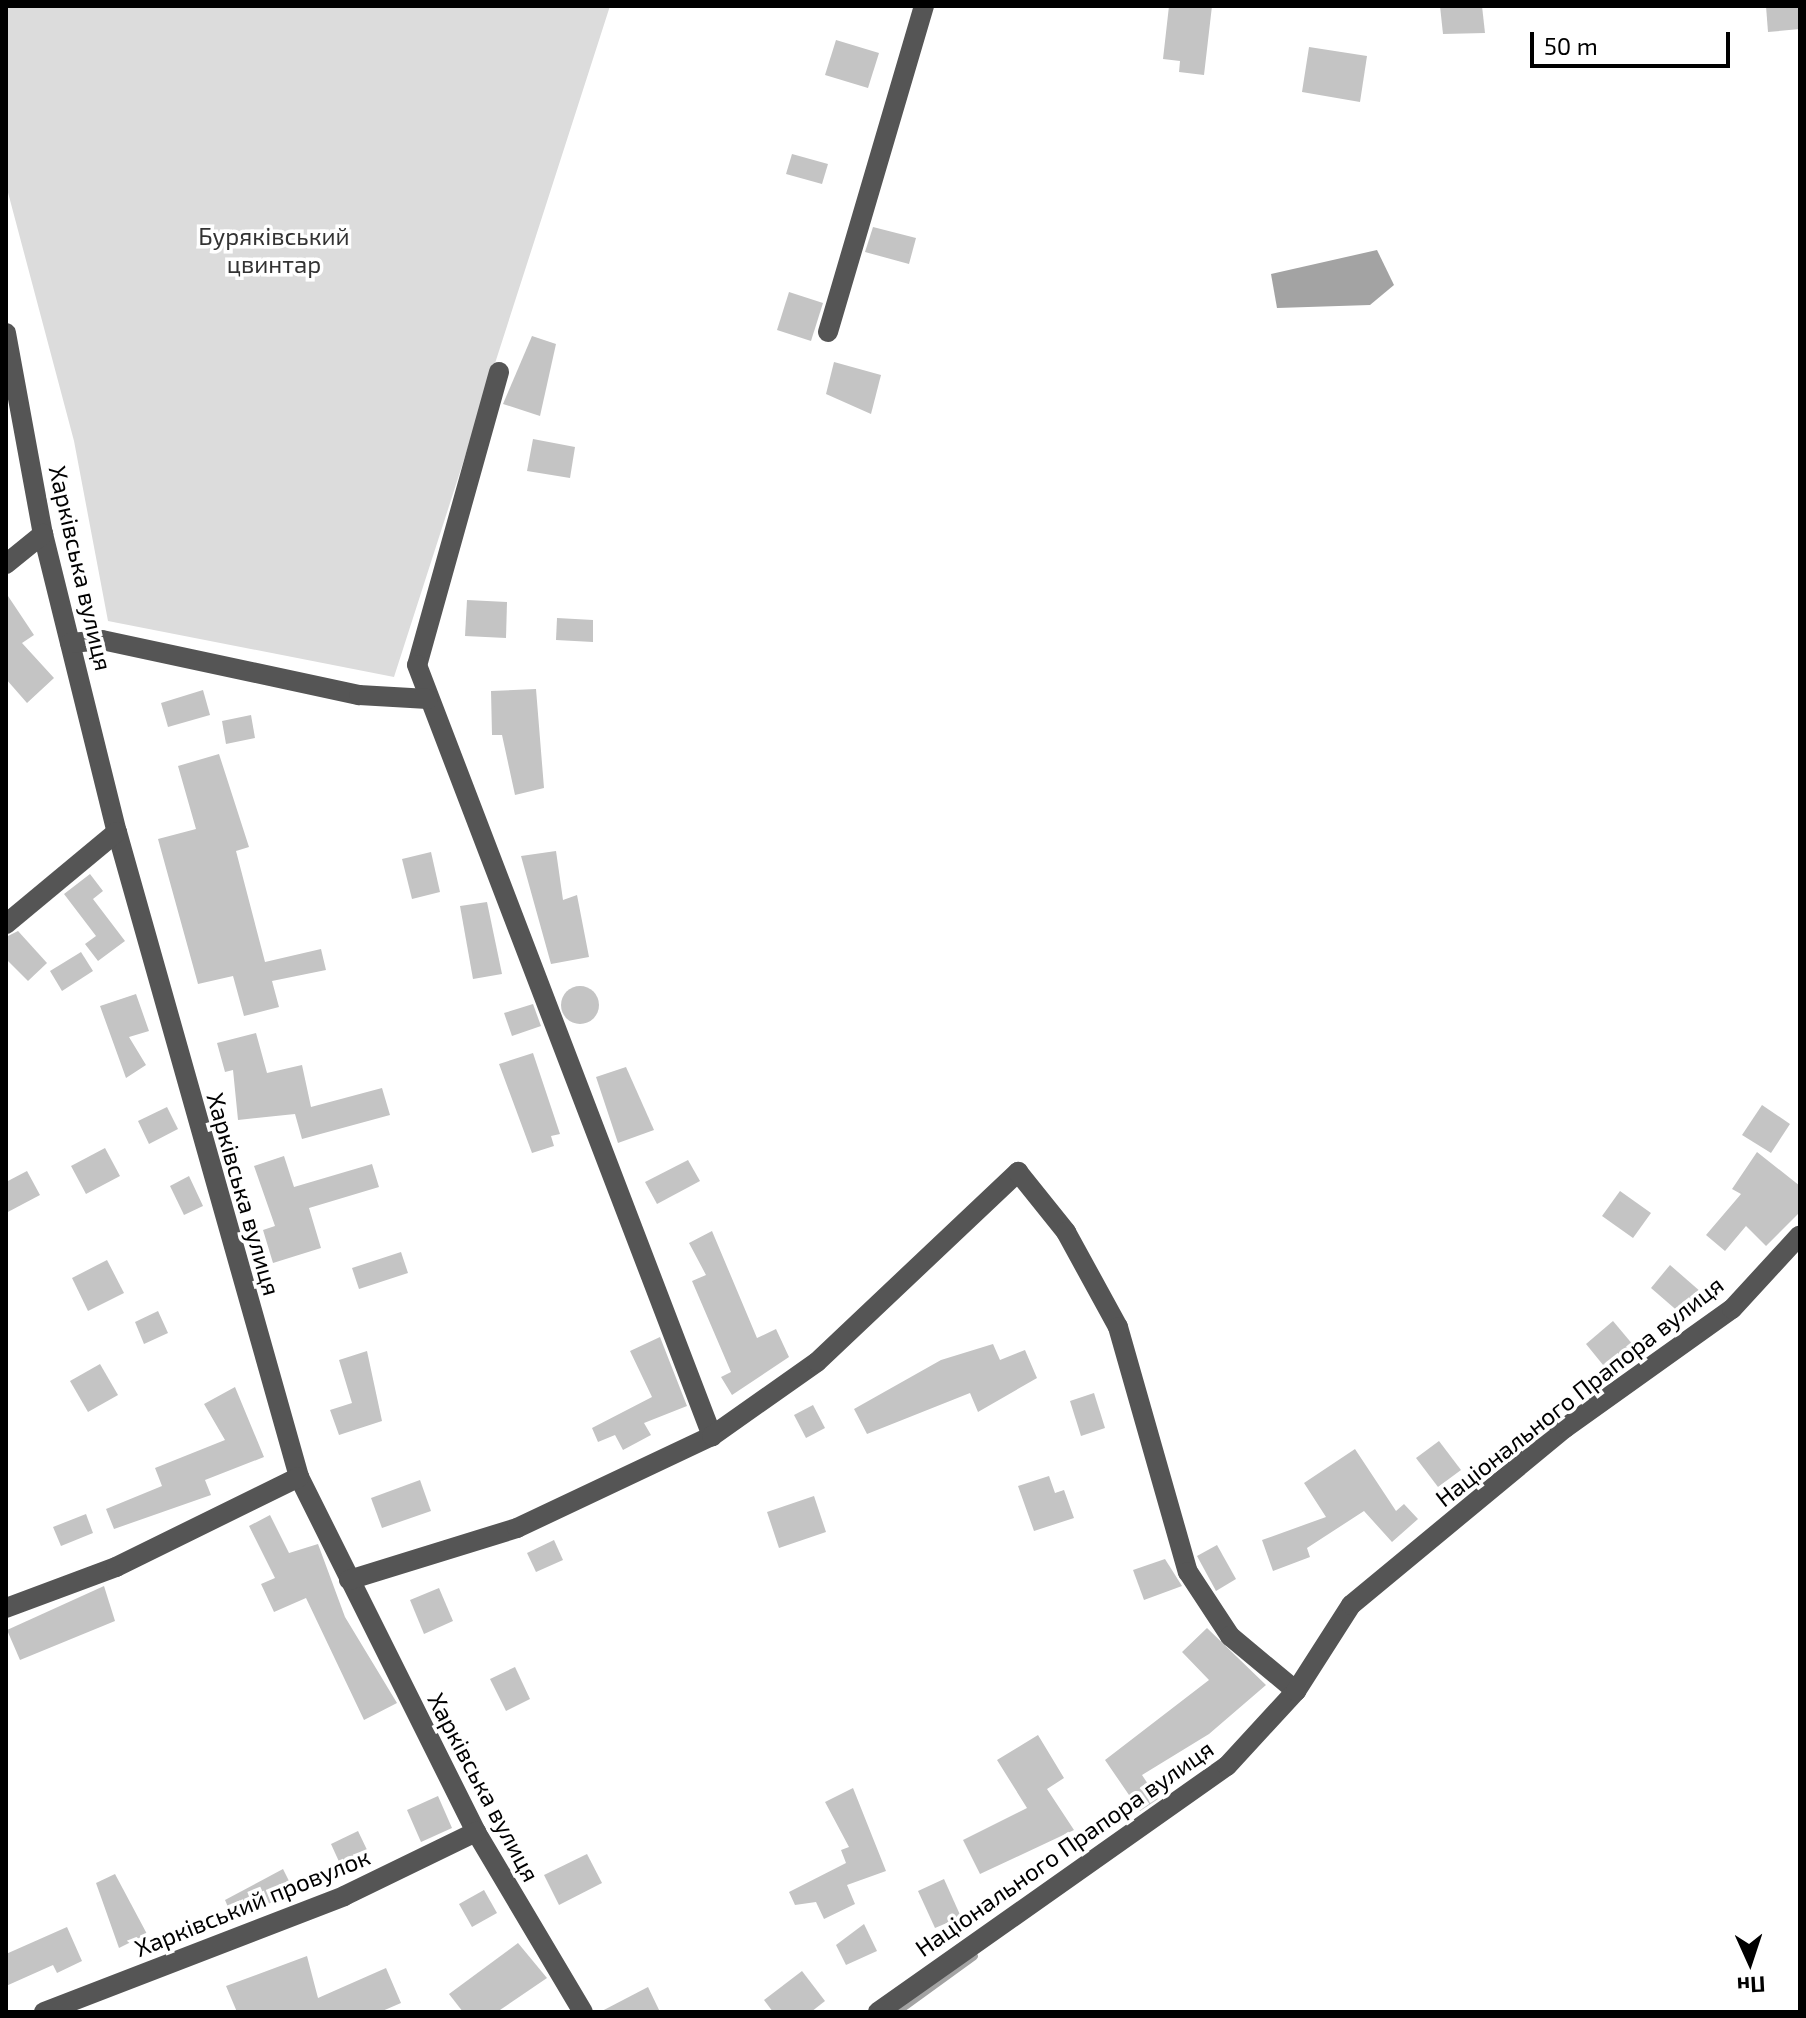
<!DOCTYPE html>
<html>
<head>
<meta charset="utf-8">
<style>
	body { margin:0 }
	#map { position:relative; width:1806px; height:2018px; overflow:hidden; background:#fff; font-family:"Exo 2",sans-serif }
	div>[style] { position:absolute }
	.green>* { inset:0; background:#dcdcdc }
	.water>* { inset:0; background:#a3a3a3 }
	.stream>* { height:8px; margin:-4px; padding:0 4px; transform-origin:4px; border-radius:4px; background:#a3a3a3 }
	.building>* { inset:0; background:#c4c4c4 }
	.round { border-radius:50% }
	.minor>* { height:20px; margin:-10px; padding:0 10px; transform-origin:10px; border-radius:10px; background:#555 }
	span { translate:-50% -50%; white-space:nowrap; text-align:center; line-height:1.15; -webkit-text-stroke:7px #fff; paint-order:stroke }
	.park-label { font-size:24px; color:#333 }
	.street-label { font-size:24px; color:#000 }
	.frame { position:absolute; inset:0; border:8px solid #000; pointer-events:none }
	.north { position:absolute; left:1710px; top:1922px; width:80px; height:80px; -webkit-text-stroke:6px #fff; paint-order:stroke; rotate:177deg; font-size:22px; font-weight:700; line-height:32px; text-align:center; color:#000 }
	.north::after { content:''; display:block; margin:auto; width:28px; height:36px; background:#000; clip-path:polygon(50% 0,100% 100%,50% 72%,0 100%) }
	.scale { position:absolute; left:1530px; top:32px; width:200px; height:36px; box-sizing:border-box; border:4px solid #000; border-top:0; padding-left:10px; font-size:24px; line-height:28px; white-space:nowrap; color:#000; -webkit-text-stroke:6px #fff; paint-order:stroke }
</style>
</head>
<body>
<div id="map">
	<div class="green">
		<i style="clip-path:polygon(6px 6px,610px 6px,394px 677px,108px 621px,74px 441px,6px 185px)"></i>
	</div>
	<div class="water">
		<i style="clip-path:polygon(1377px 250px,1394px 285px,1370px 305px,1277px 308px,1271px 274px)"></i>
	</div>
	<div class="stream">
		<i style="left:897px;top:2012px;width:95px;rotate:-36deg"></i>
	</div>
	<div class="building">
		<i style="clip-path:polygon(1169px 6px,1212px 6px,1204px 75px,1179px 72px,1180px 61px,1163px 59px)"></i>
		<i style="clip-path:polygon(1440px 6px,1482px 6px,1485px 33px,1443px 34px)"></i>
		<i style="clip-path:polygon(1766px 6px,1800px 6px,1800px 29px,1768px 32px)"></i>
		<i style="clip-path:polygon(836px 40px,879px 53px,868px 88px,825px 75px)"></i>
		<i style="clip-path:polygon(1309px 47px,1367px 56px,1360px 102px,1302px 92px)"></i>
		<i style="clip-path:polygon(792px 154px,828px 164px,822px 184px,786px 174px)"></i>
		<i style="clip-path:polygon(873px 227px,916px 238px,909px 264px,865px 252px)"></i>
		<i style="clip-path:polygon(789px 292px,823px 303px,811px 341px,777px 330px)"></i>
		<i style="clip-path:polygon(532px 336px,556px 344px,540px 416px,503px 404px)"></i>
		<i style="clip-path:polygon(834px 362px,881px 375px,871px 414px,826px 394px)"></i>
		<i style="clip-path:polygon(533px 439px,575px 447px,570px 478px,527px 471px)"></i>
		<i style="clip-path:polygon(6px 593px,34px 635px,22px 643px,54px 678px,27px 703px,6px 679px)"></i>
		<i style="clip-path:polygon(467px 600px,507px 602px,506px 638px,465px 636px)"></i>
		<i style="clip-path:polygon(557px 618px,593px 620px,593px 642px,556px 640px)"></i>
		<i style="clip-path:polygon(536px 689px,544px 788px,515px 795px,502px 735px,492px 735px,491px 691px)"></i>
		<i style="clip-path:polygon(203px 690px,210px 715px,168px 727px,161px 703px)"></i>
		<i style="clip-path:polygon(251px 715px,255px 738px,226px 744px,222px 721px)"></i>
		<i style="clip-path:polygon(219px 754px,249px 847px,236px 851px,265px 962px,321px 949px,326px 970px,272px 981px,279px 1007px,244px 1016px,233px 976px,198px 984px,158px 839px,196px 829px,178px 766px)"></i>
		<i style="clip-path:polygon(556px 851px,563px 900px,577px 895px,589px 957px,551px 964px,521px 856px)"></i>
		<i style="clip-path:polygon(431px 852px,440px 892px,412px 899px,402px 859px)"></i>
		<i style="clip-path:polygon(90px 874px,103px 891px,93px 899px,125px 941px,98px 961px,85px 944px,96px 936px,64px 894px)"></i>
		<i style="clip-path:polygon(487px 902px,502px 974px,473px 979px,460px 906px)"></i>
		<i style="clip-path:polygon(18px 931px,47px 963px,28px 981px,6px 959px,6px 937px)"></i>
		<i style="clip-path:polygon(81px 952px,93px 971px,62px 991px,50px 971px)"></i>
		<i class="round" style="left:561px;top:986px;width:38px;height:38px"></i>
		<i style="clip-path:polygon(136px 994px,149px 1031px,129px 1037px,146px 1065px,126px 1078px,100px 1006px)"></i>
		<i style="clip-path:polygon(533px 1004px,541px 1026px,512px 1036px,504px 1013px)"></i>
		<i style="clip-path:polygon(256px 1033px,267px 1073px,302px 1065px,311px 1107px,382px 1088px,390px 1115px,302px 1139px,295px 1114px,238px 1120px,233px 1070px,225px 1072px,217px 1043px)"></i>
		<i style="clip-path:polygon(533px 1053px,560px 1134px,551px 1136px,554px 1146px,532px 1153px,499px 1064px)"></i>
		<i style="clip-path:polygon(626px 1067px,654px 1130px,618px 1143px,596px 1077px)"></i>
		<i style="clip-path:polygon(1762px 1105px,1790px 1124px,1771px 1153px,1742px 1135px)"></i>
		<i style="clip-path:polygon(167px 1107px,178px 1129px,149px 1144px,138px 1121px)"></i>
		<i style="clip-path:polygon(105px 1148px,120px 1176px,86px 1194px,71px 1166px)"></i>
		<i style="clip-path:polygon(1757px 1152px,1800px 1186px,1800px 1212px,1766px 1246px,1746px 1226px,1725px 1251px,1706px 1235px,1741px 1194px,1732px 1189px)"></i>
		<i style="clip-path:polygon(284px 1156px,294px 1187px,372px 1164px,379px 1187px,309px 1208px,321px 1248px,273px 1263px,263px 1230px,275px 1226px,254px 1166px)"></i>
		<i style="clip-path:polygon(688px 1160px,700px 1181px,657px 1204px,645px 1182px)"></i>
		<i style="clip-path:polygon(27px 1171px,40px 1195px,6px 1213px,6px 1182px)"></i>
		<i style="clip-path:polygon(189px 1176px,203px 1206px,184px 1215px,170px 1186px)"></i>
		<i style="clip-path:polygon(1620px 1191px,1651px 1213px,1633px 1238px,1602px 1216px)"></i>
		<i style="clip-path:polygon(712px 1231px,757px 1338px,776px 1329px,789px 1357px,732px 1395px,721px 1377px,731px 1372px,692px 1281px,706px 1275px,689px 1243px)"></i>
		<i style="clip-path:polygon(401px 1252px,408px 1273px,359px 1289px,352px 1268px)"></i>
		<i style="clip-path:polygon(107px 1260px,124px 1293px,88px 1311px,72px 1278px)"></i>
		<i style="clip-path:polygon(1670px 1265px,1701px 1292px,1681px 1314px,1651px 1288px)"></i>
		<i style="clip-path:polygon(158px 1311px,168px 1333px,144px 1344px,135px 1322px)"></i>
		<i style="clip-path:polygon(1613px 1321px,1639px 1352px,1612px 1376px,1586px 1344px)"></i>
		<i style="clip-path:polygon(660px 1337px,687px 1406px,644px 1423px,651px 1435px,623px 1450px,615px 1435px,598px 1442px,592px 1428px,652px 1397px,630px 1351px)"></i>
		<i style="clip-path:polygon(993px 1344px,1000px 1360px,1025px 1350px,1037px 1378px,978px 1412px,970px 1393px,867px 1434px,854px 1409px,941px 1360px)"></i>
		<i style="clip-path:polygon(367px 1351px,382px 1421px,339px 1435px,330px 1410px,352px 1403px,339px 1360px)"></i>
		<i style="clip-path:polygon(100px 1364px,118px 1395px,88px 1412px,70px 1381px)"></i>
		<i style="clip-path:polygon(235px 1387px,264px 1457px,205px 1480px,211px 1495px,114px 1529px,106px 1509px,162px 1486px,155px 1468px,225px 1440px,204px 1404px)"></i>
		<i style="clip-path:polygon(1094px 1393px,1105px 1428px,1081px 1436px,1070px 1401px)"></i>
		<i style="clip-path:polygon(813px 1405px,825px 1428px,806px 1438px,794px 1415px)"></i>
		<i style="clip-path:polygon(1439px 1441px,1461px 1470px,1438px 1487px,1416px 1458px)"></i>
		<i style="clip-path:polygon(1355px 1449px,1396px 1511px,1404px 1504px,1418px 1519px,1392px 1542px,1364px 1511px,1307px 1548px,1310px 1557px,1273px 1571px,1262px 1540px,1326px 1517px,1304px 1483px)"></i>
		<i style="clip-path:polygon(1049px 1476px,1055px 1493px,1064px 1490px,1074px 1518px,1034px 1531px,1018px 1486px)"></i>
		<i style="clip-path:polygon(420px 1480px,431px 1511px,382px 1528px,371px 1498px)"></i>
		<i style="clip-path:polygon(814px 1496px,826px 1532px,779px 1548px,767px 1512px)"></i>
		<i style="clip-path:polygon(86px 1514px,93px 1533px,61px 1546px,53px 1527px)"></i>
		<i style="clip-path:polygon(270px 1515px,289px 1553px,318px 1544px,345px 1617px,397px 1703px,364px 1720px,306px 1598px,274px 1612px,261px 1584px,275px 1578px,249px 1526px)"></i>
		<i style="clip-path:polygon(554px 1540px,563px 1560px,536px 1572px,527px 1553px)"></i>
		<i style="clip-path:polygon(1217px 1545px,1236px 1579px,1216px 1591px,1197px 1556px)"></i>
		<i style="clip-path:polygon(1165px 1559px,1182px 1586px,1144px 1600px,1133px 1570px)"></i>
		<i style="clip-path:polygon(104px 1586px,115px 1621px,20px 1660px,7px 1630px)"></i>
		<i style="clip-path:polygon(439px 1588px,453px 1621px,424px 1634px,410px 1600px)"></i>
		<i style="clip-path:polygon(1207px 1628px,1266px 1685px,1209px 1734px,1142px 1775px,1158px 1799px,1140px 1811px,1105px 1760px,1209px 1680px,1182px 1652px)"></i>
		<i style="clip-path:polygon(515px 1667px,530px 1699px,506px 1711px,490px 1679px)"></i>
		<i style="clip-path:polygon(1038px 1735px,1064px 1778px,1047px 1789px,1074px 1830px,980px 1874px,963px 1840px,1027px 1808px,997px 1760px)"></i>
		<i style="clip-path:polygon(853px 1788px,886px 1871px,847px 1885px,855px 1904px,824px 1919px,816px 1902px,795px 1905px,789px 1892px,846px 1863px,841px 1850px,849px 1847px,825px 1802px)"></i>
		<i style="clip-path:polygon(438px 1796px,452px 1828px,421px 1842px,407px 1810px)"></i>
		<i style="clip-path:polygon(358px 1831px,369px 1854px,341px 1866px,331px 1844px)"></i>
		<i style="clip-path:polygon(587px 1854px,602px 1883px,559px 1905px,544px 1875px)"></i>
		<i style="clip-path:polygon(283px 1869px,294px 1891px,234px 1921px,225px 1900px)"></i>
		<i style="clip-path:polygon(115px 1874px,147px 1934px,119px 1948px,96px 1883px)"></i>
		<i style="clip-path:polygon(944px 1879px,961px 1917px,935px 1928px,918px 1891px)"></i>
		<i style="clip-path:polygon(484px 1890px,497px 1913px,472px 1927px,459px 1904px)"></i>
		<i style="clip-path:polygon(864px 1924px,877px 1951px,846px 1965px,836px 1945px)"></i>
		<i style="clip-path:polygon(67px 1927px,82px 1961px,57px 1973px,53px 1965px,6px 1986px,6px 1954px)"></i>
		<i style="clip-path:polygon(518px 1943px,547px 1978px,497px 2012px,463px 2012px,449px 1994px)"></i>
		<i style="clip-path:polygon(307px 1956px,318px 1998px,386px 1968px,401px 2003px,380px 2012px,237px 2012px,226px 1986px)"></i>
		<i style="clip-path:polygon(802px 1971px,825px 2001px,811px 2012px,773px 2012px,764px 2000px)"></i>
		<i style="clip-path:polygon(648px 1987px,660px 2012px,600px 2012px)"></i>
	</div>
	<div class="minor">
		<i style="left:828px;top:332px;width:340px;rotate:-73.6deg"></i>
		<i style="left:6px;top:333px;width:204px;rotate:79.6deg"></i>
		<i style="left:43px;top:534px;width:307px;rotate:76.1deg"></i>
		<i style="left:117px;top:832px;width:670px;rotate:74.24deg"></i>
		<i style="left:299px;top:1477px;width:397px;rotate:63.5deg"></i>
		<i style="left:476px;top:1832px;width:209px;rotate:59.3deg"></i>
		<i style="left:499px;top:372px;width:304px;rotate:105.6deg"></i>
		<i style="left:417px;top:665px;width:826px;rotate:69.06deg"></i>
		<i style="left:6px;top:564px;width:48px;rotate:-39deg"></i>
		<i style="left:70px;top:643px;width:32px;rotate:-5deg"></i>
		<i style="left:102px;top:640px;width:263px;rotate:12.1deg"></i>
		<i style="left:359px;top:695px;width:69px;rotate:3.3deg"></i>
		<i style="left:6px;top:924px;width:144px;rotate:-39.7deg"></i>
		<i style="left:349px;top:1580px;width:176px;rotate:-17.2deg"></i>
		<i style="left:517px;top:1528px;width:216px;rotate:-25.3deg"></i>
		<i style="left:712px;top:1436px;width:128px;rotate:-35.2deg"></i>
		<i style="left:817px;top:1362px;width:277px;rotate:-43.4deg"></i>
		<i style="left:1018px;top:1172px;width:77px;rotate:51.3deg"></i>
		<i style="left:1066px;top:1232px;width:108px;rotate:61.3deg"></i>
		<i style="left:1118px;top:1327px;width:255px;rotate:74.1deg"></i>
		<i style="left:1188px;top:1572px;width:77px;rotate:56.7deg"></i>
		<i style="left:1230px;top:1636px;width:86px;rotate:39.8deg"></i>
		<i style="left:6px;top:1608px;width:117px;rotate:-20.4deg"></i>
		<i style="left:116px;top:1567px;width:204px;rotate:-26.2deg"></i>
		<i style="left:44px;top:2012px;width:322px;rotate:-21.1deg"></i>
		<i style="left:344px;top:1896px;width:147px;rotate:-25.9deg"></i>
		<i style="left:878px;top:2012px;width:427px;rotate:-35.2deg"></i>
		<i style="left:1227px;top:1766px;width:102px;rotate:-47.4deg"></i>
		<i style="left:1296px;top:1691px;width:102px;rotate:-57.4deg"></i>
		<i style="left:1351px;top:1605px;width:278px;rotate:-39.6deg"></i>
		<i style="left:1565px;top:1428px;width:205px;rotate:-35.5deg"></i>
		<i style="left:1732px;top:1309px;width:100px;rotate:-47.4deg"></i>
	</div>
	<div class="park-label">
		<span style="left:274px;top:250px">Буряківський<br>цвинтар</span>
	</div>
	<div class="street-label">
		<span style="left:81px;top:568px;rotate:77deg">Харківська вулиця</span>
		<span style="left:244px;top:1194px;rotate:74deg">Харківська вулиця</span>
		<span style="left:1579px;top:1391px;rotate:-38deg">Національного Прапора вулиця</span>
		<span style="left:484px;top:1787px;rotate:62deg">Харківська вулиця</span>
		<span style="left:1064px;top:1848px;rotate:-35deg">Національного Прапора вулиця</span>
		<span style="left:252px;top:1902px;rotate:-22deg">Харківський провулок</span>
	</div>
	<div class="frame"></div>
	<div class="north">Пн</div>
	<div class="scale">50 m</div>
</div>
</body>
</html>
